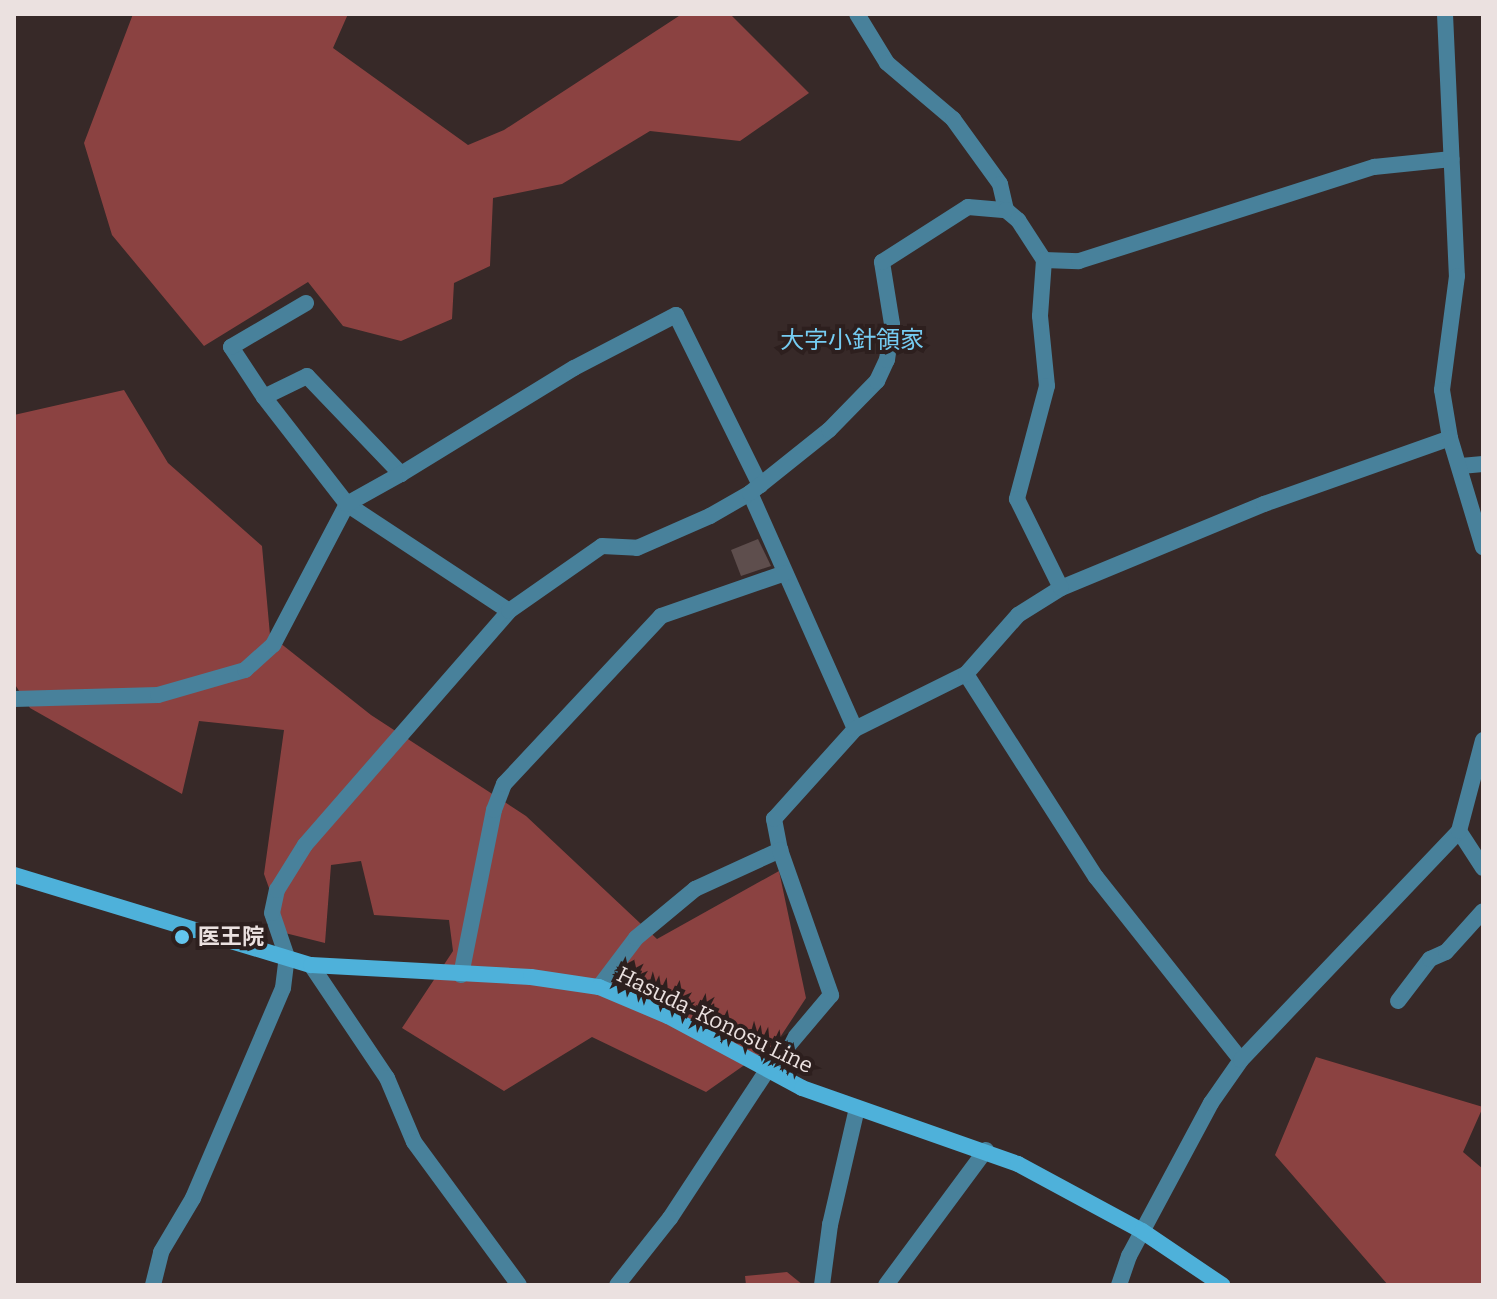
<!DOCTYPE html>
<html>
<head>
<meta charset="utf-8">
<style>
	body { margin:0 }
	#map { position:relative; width:1497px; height:1299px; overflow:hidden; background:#372928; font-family:Bitter,"Noto Sans JP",serif }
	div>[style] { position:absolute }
	.forest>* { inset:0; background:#8b4241 }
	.building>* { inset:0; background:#5e4e4d }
	.minor>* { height:16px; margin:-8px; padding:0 8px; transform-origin:8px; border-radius:8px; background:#48819b }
	.tertiary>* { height:16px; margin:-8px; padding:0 8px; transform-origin:8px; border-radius:8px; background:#48819b }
	.secondary>* { height:16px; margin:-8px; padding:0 8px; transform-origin:8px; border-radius:8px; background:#4eb1da }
	.dots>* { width:22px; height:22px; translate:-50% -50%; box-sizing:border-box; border:4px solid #2d1f1e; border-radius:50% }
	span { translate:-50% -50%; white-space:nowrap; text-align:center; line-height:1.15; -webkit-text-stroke:8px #2d1f1e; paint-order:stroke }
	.poi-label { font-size:22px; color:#ebe1e0; font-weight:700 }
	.left { translate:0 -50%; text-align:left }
	.street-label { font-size:22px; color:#ebe1e0 }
	.neighbourhood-label { font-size:24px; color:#75ccf2 }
	.frame { position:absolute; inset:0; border:16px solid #ebe1e0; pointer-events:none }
</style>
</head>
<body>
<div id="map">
	<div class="forest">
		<i style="clip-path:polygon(133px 14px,348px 14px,333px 48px,468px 145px,504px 130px,682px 14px,730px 14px,809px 93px,740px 141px,650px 131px,562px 184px,493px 198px,490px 266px,454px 283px,452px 319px,401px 341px,343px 326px,308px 282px,204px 346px,112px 235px,84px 143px)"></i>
		<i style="clip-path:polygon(124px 390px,168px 463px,262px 546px,270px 635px,371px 715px,526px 816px,657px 939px,779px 871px,806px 998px,777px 1042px,706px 1092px,592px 1037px,504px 1091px,402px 1028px,453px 951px,449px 920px,374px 915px,361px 861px,331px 865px,325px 943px,285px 933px,264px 874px,284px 730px,199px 721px,182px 794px,30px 708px,14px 683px,14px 415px)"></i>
		<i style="clip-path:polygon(1316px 1057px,1483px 1107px,1463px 1152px,1483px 1169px,1483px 1285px,1388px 1285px,1275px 1155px)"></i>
		<i style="clip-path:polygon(787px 1272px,803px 1285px,746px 1285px,745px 1276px)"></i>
	</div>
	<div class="building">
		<i style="clip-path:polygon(758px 539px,771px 566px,741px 576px,731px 550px)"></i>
	</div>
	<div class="minor">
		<i style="left:857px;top:14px;width:57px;rotate:58.5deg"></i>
		<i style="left:887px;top:63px;width:87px;rotate:40.3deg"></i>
		<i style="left:953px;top:119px;width:80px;rotate:54.1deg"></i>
		<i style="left:1000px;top:184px;width:27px;rotate:77deg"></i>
		<i style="left:1044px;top:260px;width:35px;rotate:2deg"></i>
		<i style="left:1079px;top:261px;width:310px;rotate:-17.7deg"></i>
		<i style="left:1374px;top:167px;width:78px;rotate:-5.9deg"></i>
		<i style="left:264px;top:397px;width:60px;rotate:-123.4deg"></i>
		<i style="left:231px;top:347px;width:87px;rotate:-30.4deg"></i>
		<i style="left:1461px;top:466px;width:22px;rotate:-5deg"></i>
		<i style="left:750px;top:493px;width:258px;rotate:66deg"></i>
		<i style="left:509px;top:611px;width:194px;rotate:-146.6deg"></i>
		<i style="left:347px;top:504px;width:135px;rotate:-127.8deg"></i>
		<i style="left:264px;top:397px;width:48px;rotate:-26deg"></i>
		<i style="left:307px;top:376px;width:136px;rotate:46.2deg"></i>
		<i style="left:401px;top:474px;width:203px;rotate:-31.5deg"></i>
		<i style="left:574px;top:368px;width:115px;rotate:-27.5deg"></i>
		<i style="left:676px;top:315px;width:190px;rotate:63.7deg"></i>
		<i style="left:966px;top:674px;width:241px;rotate:57.4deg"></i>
		<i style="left:1096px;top:877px;width:233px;rotate:51.6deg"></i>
		<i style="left:14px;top:699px;width:144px;rotate:-1.6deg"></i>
		<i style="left:158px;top:695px;width:91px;rotate:-16deg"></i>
		<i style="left:245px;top:670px;width:38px;rotate:-42deg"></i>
		<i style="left:273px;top:645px;width:159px;rotate:-62.3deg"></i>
		<i style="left:347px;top:504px;width:62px;rotate:-29.1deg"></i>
		<i style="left:1459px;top:831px;width:44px;rotate:57deg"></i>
		<i style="left:780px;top:850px;width:32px;rotate:-101deg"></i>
		<i style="left:774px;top:819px;width:121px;rotate:-48deg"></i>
		<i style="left:855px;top:729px;width:124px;rotate:-26.4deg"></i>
		<i style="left:966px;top:674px;width:79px;rotate:-48.6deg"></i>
		<i style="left:1018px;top:615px;width:51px;rotate:-32.1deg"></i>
		<i style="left:1061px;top:588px;width:220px;rotate:-22.5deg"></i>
		<i style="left:1264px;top:504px;width:197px;rotate:-19.5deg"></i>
		<i style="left:311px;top:965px;width:136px;rotate:56.1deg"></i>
		<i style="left:387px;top:1078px;width:69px;rotate:67.1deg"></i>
		<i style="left:414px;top:1142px;width:177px;rotate:53.7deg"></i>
		<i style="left:461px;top:975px;width:168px;rotate:-78.7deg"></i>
		<i style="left:494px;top:810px;width:28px;rotate:-69deg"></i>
		<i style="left:504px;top:784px;width:230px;rotate:-46.9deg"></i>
		<i style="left:661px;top:616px;width:131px;rotate:-19.1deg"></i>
		<i style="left:599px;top:987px;width:61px;rotate:-52.9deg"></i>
		<i style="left:636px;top:938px;width:77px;rotate:-39.7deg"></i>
		<i style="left:695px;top:889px;width:94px;rotate:-24.6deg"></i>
		<i style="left:780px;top:850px;width:154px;rotate:70.6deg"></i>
		<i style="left:831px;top:995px;width:101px;rotate:130.2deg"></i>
		<i style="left:766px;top:1072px;width:175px;rotate:123.3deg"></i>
		<i style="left:670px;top:1218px;width:85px;rotate:128.3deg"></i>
		<i style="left:1398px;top:1001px;width:53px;rotate:-52.7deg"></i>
		<i style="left:1430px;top:959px;width:17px;rotate:-24deg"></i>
		<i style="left:1446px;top:952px;width:55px;rotate:-47.9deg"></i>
		<i style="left:153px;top:1285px;width:34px;rotate:-76deg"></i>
		<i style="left:161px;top:1252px;width:63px;rotate:-59.3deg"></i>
		<i style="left:193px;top:1198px;width:228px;rotate:-66.8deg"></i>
		<i style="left:283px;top:988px;width:31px;rotate:-83deg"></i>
		<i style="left:287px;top:957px;width:46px;rotate:-108.8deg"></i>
		<i style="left:272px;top:913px;width:24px;rotate:-78deg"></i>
		<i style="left:277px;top:890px;width:53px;rotate:-58.1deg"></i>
		<i style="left:305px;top:845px;width:310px;rotate:-48.9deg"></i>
		<i style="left:509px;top:611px;width:113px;rotate:-35deg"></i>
		<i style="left:602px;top:546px;width:35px;rotate:3deg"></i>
		<i style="left:637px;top:548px;width:80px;rotate:-23.7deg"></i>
		<i style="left:710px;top:516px;width:46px;rotate:-29.9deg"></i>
		<i style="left:750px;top:493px;width:101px;rotate:-38.6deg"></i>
		<i style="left:829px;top:430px;width:69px;rotate:-45.6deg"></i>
		<i style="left:877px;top:381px;width:23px;rotate:-65deg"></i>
		<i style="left:887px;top:360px;width:36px;rotate:-82deg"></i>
		<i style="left:892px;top:324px;width:63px;rotate:-99.2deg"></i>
		<i style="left:882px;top:262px;width:102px;rotate:-32.6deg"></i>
		<i style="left:968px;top:207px;width:38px;rotate:5deg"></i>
		<i style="left:1006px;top:210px;width:16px;rotate:40deg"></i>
		<i style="left:1018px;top:220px;width:48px;rotate:57deg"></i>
		<i style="left:1044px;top:260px;width:56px;rotate:94.1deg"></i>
		<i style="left:1040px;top:316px;width:70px;rotate:84.3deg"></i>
		<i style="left:1047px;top:386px;width:117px;rotate:104.9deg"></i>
		<i style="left:1017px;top:499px;width:99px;rotate:63.7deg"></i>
		<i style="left:822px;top:1285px;width:61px;rotate:-82.4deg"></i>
		<i style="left:830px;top:1225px;width:120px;rotate:-77deg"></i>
		<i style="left:886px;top:1285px;width:168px;rotate:-53.5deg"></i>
	</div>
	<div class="tertiary">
		<i style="left:1445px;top:14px;width:262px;rotate:87.4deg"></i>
		<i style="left:1457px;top:276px;width:115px;rotate:97.5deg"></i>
		<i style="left:1442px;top:390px;width:49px;rotate:80.5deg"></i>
		<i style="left:1450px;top:438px;width:114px;rotate:73.2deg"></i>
		<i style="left:1119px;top:1285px;width:31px;rotate:-71deg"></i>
		<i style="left:1129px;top:1256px;width:174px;rotate:-61.8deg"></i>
		<i style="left:1211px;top:1103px;width:52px;rotate:-55.1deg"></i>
		<i style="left:1241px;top:1060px;width:316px;rotate:-46.4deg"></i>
		<i style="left:1459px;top:831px;width:94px;rotate:-75.2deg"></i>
	</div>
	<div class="secondary">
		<i style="left:14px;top:875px;width:310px;rotate:16.9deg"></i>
		<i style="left:311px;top:965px;width:220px;rotate:3.1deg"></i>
		<i style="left:531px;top:977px;width:69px;rotate:8.4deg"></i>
		<i style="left:599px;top:987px;width:75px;rotate:22.8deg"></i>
		<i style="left:668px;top:1016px;width:152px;rotate:28.2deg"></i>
		<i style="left:802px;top:1088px;width:229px;rotate:19.4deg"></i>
		<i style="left:1018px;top:1164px;width:141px;rotate:28.4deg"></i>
		<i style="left:1142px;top:1231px;width:97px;rotate:34deg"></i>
	</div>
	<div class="dots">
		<i style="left:182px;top:937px;background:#64c5ee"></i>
	</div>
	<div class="poi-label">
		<span class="left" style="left:198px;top:937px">医王院</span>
	</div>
	<div class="street-label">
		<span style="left:715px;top:1020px;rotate:26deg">Hasuda-Konosu Line</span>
	</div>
	<div class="neighbourhood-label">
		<span style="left:852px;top:341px">大字小針領家</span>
	</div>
	<div class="frame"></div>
</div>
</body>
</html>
